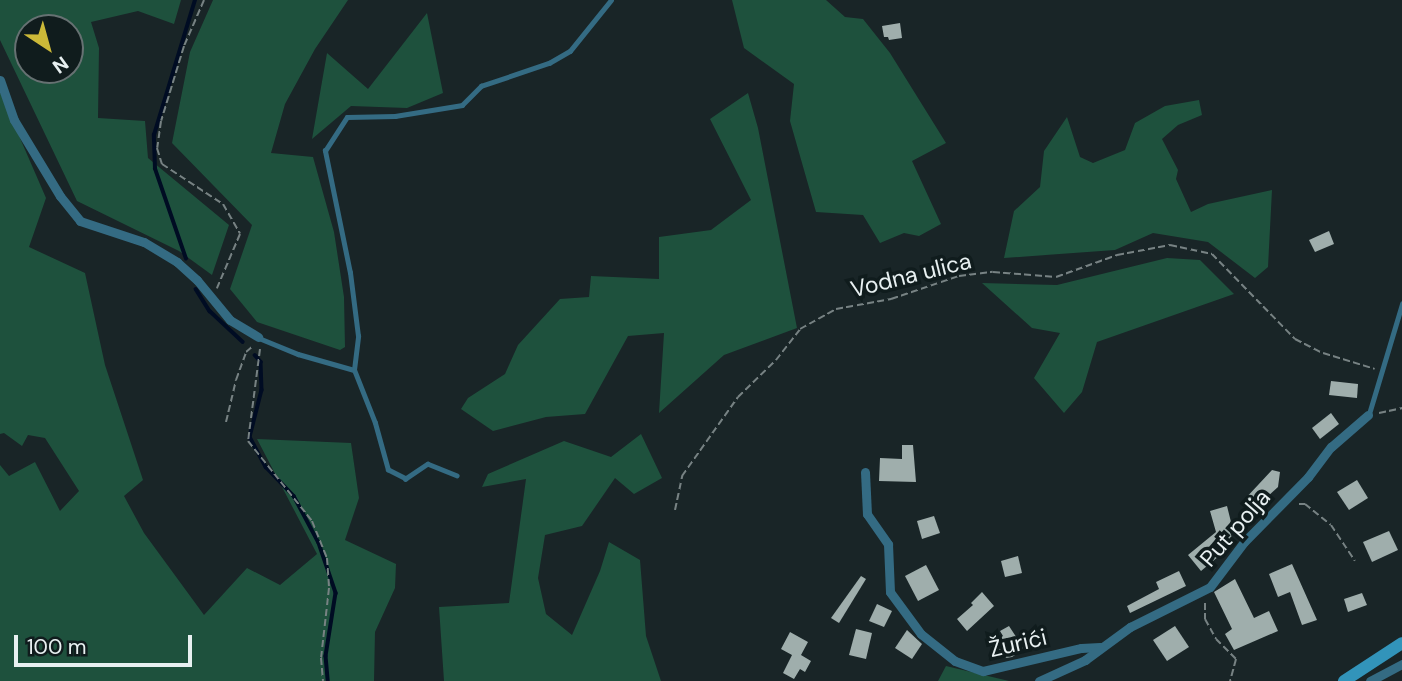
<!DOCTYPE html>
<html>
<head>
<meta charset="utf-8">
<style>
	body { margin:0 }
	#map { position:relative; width:1402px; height:681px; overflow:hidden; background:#192527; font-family:"DM Sans",sans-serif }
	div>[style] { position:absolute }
	.green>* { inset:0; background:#1e513d }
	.stream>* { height:3.5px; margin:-1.75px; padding:0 1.75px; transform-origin:1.75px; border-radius:1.75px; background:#000c23 }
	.building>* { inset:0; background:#9faeac }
	.path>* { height:2px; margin-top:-1px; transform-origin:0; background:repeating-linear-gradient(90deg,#778283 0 7px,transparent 0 10.5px) }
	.service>* { height:4.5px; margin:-2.25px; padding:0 2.25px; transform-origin:2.25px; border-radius:2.25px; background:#346b83 }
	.minor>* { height:9px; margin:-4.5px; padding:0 4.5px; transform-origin:4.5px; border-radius:4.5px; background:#346b83 }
	.secondary>* { height:12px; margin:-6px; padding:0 6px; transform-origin:6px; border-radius:6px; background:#3294ba }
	span { translate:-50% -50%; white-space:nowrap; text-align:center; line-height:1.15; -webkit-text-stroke:7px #101c1d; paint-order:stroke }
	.street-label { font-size:23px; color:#e8f0f1 }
	.north { position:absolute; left:14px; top:14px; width:70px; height:70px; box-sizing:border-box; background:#101c1d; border:2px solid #667172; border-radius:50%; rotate:144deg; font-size:19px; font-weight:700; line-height:28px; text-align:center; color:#e8f0f1 }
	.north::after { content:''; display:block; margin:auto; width:24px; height:32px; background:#ccb938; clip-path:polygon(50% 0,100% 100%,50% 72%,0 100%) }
	.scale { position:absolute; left:14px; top:635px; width:178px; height:32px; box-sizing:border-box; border:4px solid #e8f0f1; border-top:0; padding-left:9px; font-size:21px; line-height:24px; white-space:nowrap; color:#e8f0f1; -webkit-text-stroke:5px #101c1d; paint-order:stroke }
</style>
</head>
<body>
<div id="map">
	<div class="green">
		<i style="clip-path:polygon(evenodd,0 0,181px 0,174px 24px,138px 11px,91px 22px,99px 48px,98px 118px,145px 121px,148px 158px,229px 225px,212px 275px,179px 251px,77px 201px,0 40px,0 0,28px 28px,70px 28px,70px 70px,28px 70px,28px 28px)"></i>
		<i style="clip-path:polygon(213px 0,348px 0,315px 49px,285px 104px,271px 153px,313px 157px,334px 232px,344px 297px,345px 347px,340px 350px,257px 322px,230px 289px,252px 225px,172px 143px,190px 52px)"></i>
		<i style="clip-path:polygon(732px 0,826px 0,845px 17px,863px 19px,890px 53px,946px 143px,912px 161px,941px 224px,919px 236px,904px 233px,880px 243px,863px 215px,816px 212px,790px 121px,794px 84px,744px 48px)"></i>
		<i style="clip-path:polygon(427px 13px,443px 93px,407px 108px,351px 106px,312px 139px,327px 53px,368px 89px)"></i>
		<i style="clip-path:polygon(0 92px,46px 198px,29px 247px,85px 273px,105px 365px,143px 480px,124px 496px,144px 533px,204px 615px,247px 568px,280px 585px,317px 554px,257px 439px,351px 443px,359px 498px,345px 540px,396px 564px,395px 588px,375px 632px,374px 681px,0 681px,0 465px,9px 476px,35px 462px,60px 511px,79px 491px,45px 438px,28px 435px,22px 446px,4px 433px,0 434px)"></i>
		<i style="clip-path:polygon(748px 93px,758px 128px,797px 328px,724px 355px,659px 413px,664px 333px,628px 336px,585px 414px,546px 417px,493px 431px,461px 409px,468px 398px,505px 374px,518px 345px,560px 299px,589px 297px,591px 276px,659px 279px,659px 237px,711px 230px,751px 200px,710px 119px)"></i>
		<i style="clip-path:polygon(1199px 100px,1202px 115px,1178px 125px,1162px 139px,1178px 170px,1176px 179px,1191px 212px,1208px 204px,1272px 190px,1268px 267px,1255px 278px,1208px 242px,1153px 233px,1115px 250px,1004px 258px,1014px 211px,1040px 187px,1044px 151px,1067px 117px,1080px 157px,1093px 163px,1125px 150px,1135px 123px,1165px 106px)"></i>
		<i style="clip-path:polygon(1167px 258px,1200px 260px,1234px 294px,1097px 342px,1082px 392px,1064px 413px,1034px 378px,1060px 333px,1032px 328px,982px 283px,1057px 285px)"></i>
		<i style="clip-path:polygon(641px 434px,662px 478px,634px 494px,615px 478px,582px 526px,545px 535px,538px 578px,546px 614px,572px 635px,600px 571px,609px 542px,640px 560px,646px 636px,661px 681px,444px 681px,439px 607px,509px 603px,526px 479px,482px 487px,488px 474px,564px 441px,611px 457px)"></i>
		<i style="clip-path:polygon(946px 666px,1009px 681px,938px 681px)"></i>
	</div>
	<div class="stream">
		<i style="left:186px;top:259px;width:95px;rotate:-109deg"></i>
		<i style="left:155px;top:169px;width:34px;rotate:-92deg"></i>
		<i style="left:154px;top:135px;width:141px;rotate:-73.1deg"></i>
		<i style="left:196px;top:289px;width:26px;rotate:58deg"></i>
		<i style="left:210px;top:311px;width:45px;rotate:43.2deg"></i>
		<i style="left:255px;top:355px;width:9px;rotate:49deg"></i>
		<i style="left:261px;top:362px;width:28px;rotate:88deg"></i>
		<i style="left:262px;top:390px;width:49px;rotate:104.3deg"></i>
		<i style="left:250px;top:437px;width:34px;rotate:62deg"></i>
		<i style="left:266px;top:467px;width:40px;rotate:46deg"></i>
		<i style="left:294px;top:496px;width:53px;rotate:62deg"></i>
		<i style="left:319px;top:543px;width:53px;rotate:71.2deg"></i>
		<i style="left:336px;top:593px;width:64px;rotate:99deg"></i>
		<i style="left:326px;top:656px;width:25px;rotate:85deg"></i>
	</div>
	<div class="building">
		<i style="clip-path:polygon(900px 23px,902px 38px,889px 40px,888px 37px,884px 37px,882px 26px)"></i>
		<i style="clip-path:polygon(1329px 231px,1334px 244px,1315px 252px,1309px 240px)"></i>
		<i style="clip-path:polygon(1331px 381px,1358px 384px,1357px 398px,1329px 395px)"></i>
		<i style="clip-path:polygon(1331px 413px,1339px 424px,1320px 439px,1312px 428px)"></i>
		<i style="clip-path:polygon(902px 445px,913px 445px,916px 482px,879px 481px,880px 458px,902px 459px)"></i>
		<i style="clip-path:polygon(1272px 470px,1280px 472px,1278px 487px,1258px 505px,1259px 508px,1247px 513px,1244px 500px)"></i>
		<i style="clip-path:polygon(1357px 480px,1368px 498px,1349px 510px,1337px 492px)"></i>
		<i style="clip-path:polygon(1227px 506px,1232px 526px,1228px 527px,1234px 543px,1215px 551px,1219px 556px,1201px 571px,1188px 555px,1216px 532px,1210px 511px)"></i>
		<i style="clip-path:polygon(934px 516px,940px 533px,922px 539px,917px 521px)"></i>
		<i style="clip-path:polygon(1389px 531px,1398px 550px,1372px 562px,1363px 542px)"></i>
		<i style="clip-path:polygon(1018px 556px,1022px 573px,1005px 577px,1001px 561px)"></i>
		<i style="clip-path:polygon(1292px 564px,1317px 620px,1302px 625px,1290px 592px,1278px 597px,1269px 574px)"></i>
		<i style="clip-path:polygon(926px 565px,939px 590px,918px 601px,905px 576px)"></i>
		<i style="clip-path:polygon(1179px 571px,1186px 586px,1130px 613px,1127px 606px,1159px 589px,1156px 582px)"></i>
		<i style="clip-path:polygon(861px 576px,866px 579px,839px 623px,831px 618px)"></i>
		<i style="clip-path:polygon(1235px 579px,1254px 618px,1269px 611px,1278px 631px,1234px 650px,1225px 634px,1232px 629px,1214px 592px)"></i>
		<i style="clip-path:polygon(982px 592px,994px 606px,967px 631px,957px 619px,973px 605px,971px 603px)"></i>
		<i style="clip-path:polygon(1362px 593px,1367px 605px,1348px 612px,1344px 599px)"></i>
		<i style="clip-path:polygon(877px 604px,892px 611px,884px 627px,869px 621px)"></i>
		<i style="clip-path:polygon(1009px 626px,1024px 649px,1012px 657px,1006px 658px,1004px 655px,999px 658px,990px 644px,1003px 636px,1000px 631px)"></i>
		<i style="clip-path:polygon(1175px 626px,1189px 647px,1167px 661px,1153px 640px)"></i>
		<i style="clip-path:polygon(856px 629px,872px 633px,866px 659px,849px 655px)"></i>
		<i style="clip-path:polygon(907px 630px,922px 644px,912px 659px,895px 648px)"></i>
		<i style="clip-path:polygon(790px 632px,808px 642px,801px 655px,811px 661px,805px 672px,800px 669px,794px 679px,783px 673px,792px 655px,781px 649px)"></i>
	</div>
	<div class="path">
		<i style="left:204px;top:0;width:50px;rotate:113.5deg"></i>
		<i style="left:184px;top:46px;width:78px;rotate:107deg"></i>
		<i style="left:161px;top:121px;width:27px;rotate:98deg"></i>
		<i style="left:157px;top:148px;width:17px;rotate:73deg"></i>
		<i style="left:162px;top:164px;width:73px;rotate:33.3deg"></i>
		<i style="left:223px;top:204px;width:34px;rotate:60deg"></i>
		<i style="left:240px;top:234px;width:59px;rotate:113.1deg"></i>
		<i style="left:260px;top:349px;width:93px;rotate:97.4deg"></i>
		<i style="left:248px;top:441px;width:102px;rotate:51.3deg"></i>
		<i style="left:312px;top:521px;width:40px;rotate:68deg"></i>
		<i style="left:327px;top:558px;width:30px;rotate:86deg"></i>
		<i style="left:329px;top:588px;width:70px;rotate:96.5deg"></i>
		<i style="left:321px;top:658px;width:23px;rotate:85deg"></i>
		<i style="left:1379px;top:413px;width:24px;rotate:-12deg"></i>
		<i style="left:226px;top:422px;width:43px;rotate:-76.6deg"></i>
		<i style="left:236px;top:380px;width:30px;rotate:-70deg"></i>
		<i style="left:246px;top:352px;width:8px;rotate:-40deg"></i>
		<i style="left:1299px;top:504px;width:6px"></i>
		<i style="left:1305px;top:504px;width:33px;rotate:39deg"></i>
		<i style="left:1331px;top:525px;width:43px;rotate:56.3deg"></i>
		<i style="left:675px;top:510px;width:35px;rotate:-78deg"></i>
		<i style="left:682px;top:476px;width:97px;rotate:-54.7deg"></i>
		<i style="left:738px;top:397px;width:53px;rotate:-44.2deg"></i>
		<i style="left:776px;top:360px;width:39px;rotate:-52deg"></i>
		<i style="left:800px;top:329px;width:41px;rotate:-29.1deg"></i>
		<i style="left:836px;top:309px;width:56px;rotate:-10.3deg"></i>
		<i style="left:891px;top:299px;width:72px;rotate:-18.7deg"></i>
		<i style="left:959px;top:276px;width:34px;rotate:-7deg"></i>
		<i style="left:993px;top:272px;width:63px;rotate:4.5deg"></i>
		<i style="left:1056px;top:277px;width:65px;rotate:-19.8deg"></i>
		<i style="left:1117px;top:255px;width:54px;rotate:-10.7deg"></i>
		<i style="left:1170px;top:245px;width:43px;rotate:12.1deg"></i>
		<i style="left:1212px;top:254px;width:119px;rotate:45.7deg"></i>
		<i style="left:1295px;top:339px;width:31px;rotate:27deg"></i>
		<i style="left:1323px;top:353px;width:54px;rotate:17.1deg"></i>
		<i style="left:1205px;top:603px;width:16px;rotate:90deg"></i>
		<i style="left:1205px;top:619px;width:23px;rotate:61deg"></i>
		<i style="left:1216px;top:639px;width:28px;rotate:45deg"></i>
		<i style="left:1236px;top:659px;width:23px;rotate:105deg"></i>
	</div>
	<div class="service">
		<i style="left:259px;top:338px;width:42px;rotate:22.3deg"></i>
		<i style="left:298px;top:354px;width:58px;rotate:15.9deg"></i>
		<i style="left:1369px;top:414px;width:115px;rotate:-73.3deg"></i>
		<i style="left:457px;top:476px;width:31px;rotate:-158deg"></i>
		<i style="left:428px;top:464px;width:27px;rotate:146deg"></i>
		<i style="left:406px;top:479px;width:20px;rotate:-153deg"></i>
		<i style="left:388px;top:470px;width:49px;rotate:-105.5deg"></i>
		<i style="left:375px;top:423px;width:57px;rotate:-111.6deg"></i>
		<i style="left:354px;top:370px;width:34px;rotate:-83deg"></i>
		<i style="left:358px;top:336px;width:64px;rotate:-97.2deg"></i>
		<i style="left:350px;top:273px;width:125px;rotate:-101.6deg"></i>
		<i style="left:325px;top:151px;width:40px;rotate:-57.1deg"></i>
		<i style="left:347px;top:117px;width:48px;rotate:-1.2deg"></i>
		<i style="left:395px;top:116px;width:68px;rotate:-9.3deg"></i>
		<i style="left:462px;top:105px;width:27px;rotate:-45deg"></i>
		<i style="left:481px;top:86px;width:72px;rotate:-18.7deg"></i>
		<i style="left:549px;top:63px;width:24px;rotate:-30deg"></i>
		<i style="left:570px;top:51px;width:65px;rotate:-51.2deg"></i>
	</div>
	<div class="minor">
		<i style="left:0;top:80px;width:42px;rotate:70.7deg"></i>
		<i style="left:14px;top:120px;width:89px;rotate:58.8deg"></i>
		<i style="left:60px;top:196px;width:32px;rotate:51deg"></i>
		<i style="left:80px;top:221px;width:67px;rotate:18.2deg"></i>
		<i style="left:144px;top:242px;width:39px;rotate:31deg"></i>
		<i style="left:177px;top:262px;width:27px;rotate:42deg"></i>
		<i style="left:197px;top:280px;width:52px;rotate:50.5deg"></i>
		<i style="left:230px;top:320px;width:33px;rotate:31deg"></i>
		<i style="left:865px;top:472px;width:42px;rotate:87.3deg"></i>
		<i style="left:867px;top:514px;width:37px;rotate:55deg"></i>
		<i style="left:888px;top:544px;width:48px;rotate:87.6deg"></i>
		<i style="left:890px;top:592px;width:52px;rotate:53.6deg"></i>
		<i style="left:921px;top:634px;width:43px;rotate:38.5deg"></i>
		<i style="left:955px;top:661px;width:30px;rotate:20deg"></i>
		<i style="left:983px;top:671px;width:101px;rotate:-13.2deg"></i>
		<i style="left:1081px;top:648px;width:19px;rotate:-3deg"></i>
		<i style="left:1039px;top:681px;width:51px;rotate:-24.5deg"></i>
		<i style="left:1085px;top:660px;width:56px;rotate:-36.3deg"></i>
		<i style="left:1130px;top:627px;width:89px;rotate:-26.6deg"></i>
		<i style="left:1210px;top:587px;width:56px;rotate:-52.9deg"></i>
		<i style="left:1244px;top:542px;width:91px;rotate:-45.4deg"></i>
		<i style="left:1308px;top:477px;width:38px;rotate:-53deg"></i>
		<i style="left:1331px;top:447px;width:49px;rotate:-40.9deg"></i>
		<i style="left:1370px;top:681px;width:36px;rotate:-28deg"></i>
	</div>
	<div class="secondary">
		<i style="left:1344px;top:681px;width:69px;rotate:-33.2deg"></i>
	</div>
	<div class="street-label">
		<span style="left:911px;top:275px;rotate:-14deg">Vodna ulica</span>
		<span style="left:1235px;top:528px;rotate:-49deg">Put polja</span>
		<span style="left:1018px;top:643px;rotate:-13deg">Žurići</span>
	</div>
	<div class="north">N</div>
	<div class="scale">100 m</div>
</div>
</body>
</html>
